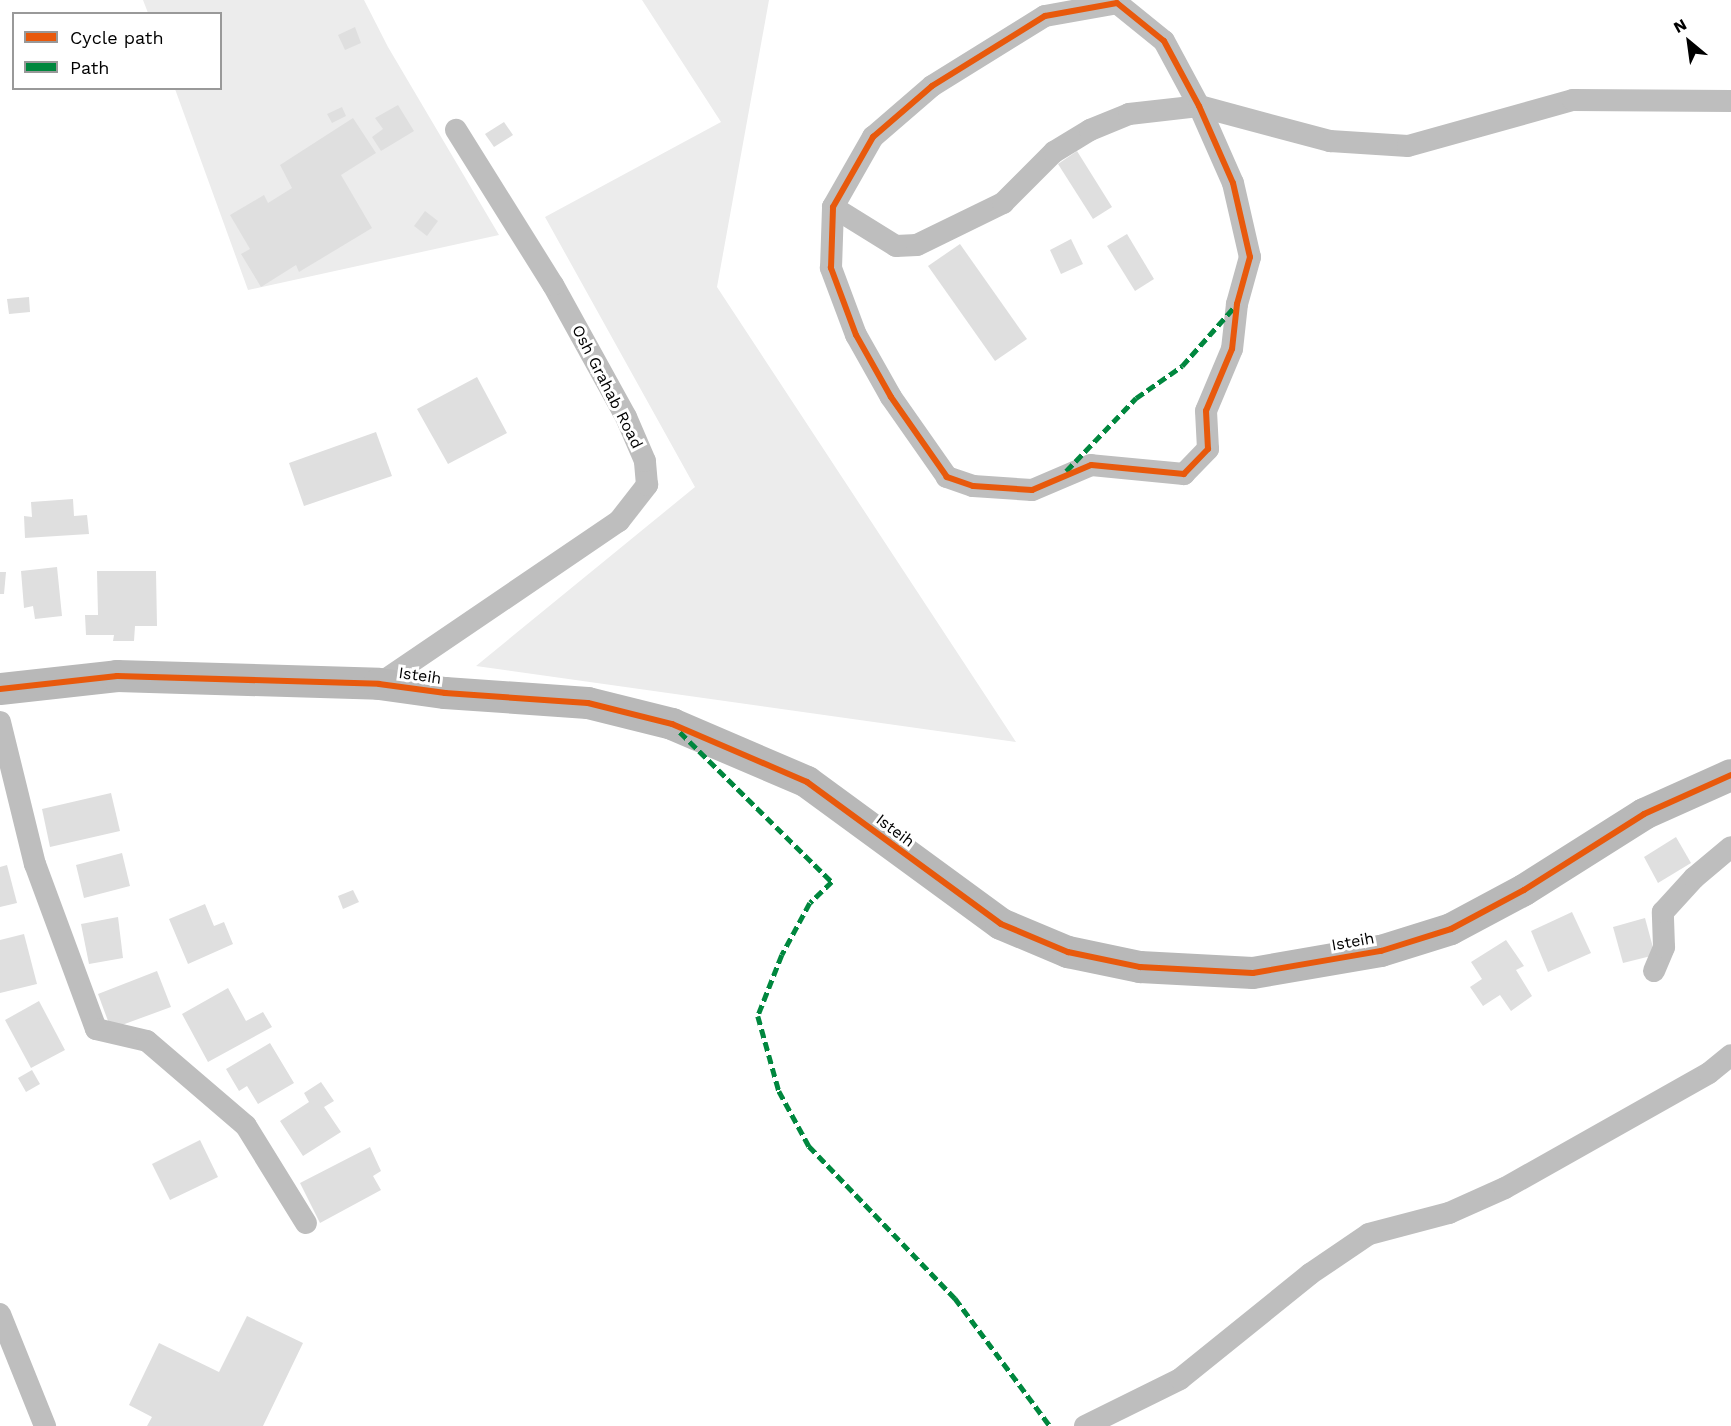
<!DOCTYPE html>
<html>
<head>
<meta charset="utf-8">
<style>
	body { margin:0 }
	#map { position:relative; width:1731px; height:1426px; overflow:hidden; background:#fff; font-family:"Work Sans",sans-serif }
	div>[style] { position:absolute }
	.green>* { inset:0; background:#ececec }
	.building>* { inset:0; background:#dfdfdf }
	.street>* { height:22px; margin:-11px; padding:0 11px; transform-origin:11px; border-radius:11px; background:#bebebe }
	.secondary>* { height:32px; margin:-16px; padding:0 16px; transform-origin:16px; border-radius:16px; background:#b8b8b8 }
	.quiet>* { height:4.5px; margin-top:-2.25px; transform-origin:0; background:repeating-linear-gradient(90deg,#00873e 0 9px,transparent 0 13.5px) }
	.cycleway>* { height:6px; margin:-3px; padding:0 3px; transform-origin:3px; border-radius:3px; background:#e8590c }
	span { translate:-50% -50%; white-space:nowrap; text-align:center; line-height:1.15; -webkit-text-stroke:6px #fff; paint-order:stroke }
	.street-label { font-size:16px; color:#000 }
	.legend { position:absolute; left:12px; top:12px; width:210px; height:78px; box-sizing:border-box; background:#fff; border:2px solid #999; margin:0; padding:8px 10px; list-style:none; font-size:18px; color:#000 }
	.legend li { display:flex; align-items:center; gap:12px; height:30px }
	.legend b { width:30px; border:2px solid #999 }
	.north { position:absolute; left:1659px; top:12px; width:60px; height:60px; -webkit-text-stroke:4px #fff; paint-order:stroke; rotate:331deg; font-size:16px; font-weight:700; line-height:24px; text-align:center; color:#000 }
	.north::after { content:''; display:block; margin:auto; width:21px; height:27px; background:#000; clip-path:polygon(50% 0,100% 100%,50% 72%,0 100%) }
</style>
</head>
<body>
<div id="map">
	<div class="green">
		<i style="clip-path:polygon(143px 0,364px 0,388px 47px,499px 235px,248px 290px,175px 89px,220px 88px,220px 14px,148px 13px)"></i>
		<i style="clip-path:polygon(642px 0,769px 0,717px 287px,1016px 742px,476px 666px,695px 487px,545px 217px,721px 122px)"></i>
	</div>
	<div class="building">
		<i style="clip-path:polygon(355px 27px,361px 43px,345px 50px,338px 35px)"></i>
		<i style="clip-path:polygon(398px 105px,414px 131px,381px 151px,372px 137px,383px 129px,375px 118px)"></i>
		<i style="clip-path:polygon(342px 107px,346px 116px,332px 123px,327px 114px)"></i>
		<i style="clip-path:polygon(353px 118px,376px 153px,341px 175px,372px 228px,299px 272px,296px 265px,261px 287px,241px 254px,250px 249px,230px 215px,264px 195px,268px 203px,292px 188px,280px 165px)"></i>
		<i style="clip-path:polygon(504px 122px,513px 135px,494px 147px,485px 134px)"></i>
		<i style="clip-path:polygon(1077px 151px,1112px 207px,1093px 219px,1058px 164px)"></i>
		<i style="clip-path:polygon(425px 211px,438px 221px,427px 236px,414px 226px)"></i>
		<i style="clip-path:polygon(1127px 234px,1154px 279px,1135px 291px,1107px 246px)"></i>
		<i style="clip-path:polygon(1071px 239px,1083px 264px,1061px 274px,1050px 250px)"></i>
		<i style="clip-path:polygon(960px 244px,1027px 339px,995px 361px,928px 266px)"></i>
		<i style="clip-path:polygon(29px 297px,30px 312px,9px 314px,7px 299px)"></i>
		<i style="clip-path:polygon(477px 377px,507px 433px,448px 464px,417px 409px)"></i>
		<i style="clip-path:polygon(376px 432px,392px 476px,304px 506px,289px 463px)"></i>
		<i style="clip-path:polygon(73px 499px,74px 516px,87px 515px,89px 534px,25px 538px,24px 516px,32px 517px,31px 502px)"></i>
		<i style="clip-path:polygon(57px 567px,62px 616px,35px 619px,33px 606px,24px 608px,21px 571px)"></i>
		<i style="clip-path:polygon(97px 571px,156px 571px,157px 626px,135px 626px,134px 641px,113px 641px,114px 635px,86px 635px,85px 615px,98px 615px)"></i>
		<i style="clip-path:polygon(0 572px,6px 572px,4px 594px,0 594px)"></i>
		<i style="clip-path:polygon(111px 793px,120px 831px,50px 847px,42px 809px)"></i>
		<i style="clip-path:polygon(1676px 837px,1691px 863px,1658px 883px,1644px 857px)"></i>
		<i style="clip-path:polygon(122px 853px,130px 886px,84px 898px,76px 865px)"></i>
		<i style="clip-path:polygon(7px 865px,17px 903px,0 907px,0 867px)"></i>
		<i style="clip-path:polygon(353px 890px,359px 902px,343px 909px,338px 896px)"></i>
		<i style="clip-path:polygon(205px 904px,214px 926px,224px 922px,233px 944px,188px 964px,169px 919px)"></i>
		<i style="clip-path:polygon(1572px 912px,1591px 953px,1548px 972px,1531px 931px)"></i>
		<i style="clip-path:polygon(118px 917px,123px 958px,89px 964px,81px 924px)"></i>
		<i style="clip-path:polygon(1645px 918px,1655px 955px,1623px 963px,1613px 927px)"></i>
		<i style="clip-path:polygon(24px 934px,37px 984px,0 993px,0 940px)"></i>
		<i style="clip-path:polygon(1506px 940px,1524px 966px,1516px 970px,1532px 996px,1511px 1011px,1500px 995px,1483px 1006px,1470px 987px,1482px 979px,1471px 962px)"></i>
		<i style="clip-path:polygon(157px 971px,171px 1007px,111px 1029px,98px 994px)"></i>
		<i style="clip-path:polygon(228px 988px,246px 1021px,263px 1012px,272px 1027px,208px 1062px,182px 1014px)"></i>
		<i style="clip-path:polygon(39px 1001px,65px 1050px,31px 1068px,5px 1020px)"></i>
		<i style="clip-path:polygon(270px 1043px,294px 1083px,258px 1104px,247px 1086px,239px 1091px,226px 1069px)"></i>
		<i style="clip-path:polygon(32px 1070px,40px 1084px,26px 1092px,18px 1078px)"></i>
		<i style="clip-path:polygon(321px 1082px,334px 1101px,324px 1107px,341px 1132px,303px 1156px,280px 1121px,309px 1102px,304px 1093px)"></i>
		<i style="clip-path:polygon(200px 1140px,218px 1177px,170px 1200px,152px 1164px)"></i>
		<i style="clip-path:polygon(370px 1147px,381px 1171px,373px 1176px,381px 1190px,320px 1223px,300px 1183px)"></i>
		<i style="clip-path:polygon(247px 1316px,303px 1343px,263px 1426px,147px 1426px,152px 1417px,129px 1405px,159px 1343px,219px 1372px)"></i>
	</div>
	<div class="street">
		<i style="left:1117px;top:3px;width:60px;rotate:39deg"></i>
		<i style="left:1164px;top:41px;width:74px;rotate:61.7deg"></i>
		<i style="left:1199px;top:106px;width:84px;rotate:66.2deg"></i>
		<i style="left:1233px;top:183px;width:76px;rotate:77.1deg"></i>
		<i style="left:1250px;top:257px;width:49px;rotate:105.5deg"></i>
		<i style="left:1237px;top:304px;width:45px;rotate:96.3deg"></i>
		<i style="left:1232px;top:349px;width:67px;rotate:112.8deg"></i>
		<i style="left:1206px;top:411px;width:38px;rotate:87deg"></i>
		<i style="left:1208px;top:449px;width:35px;rotate:134deg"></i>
		<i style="left:1184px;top:474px;width:93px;rotate:-174.5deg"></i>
		<i style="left:1091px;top:465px;width:64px;rotate:157deg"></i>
		<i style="left:1032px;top:490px;width:59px;rotate:-176.1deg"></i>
		<i style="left:973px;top:486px;width:28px;rotate:-161deg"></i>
		<i style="left:947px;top:477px;width:98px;rotate:-125deg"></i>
		<i style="left:891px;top:397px;width:71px;rotate:-119.4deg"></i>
		<i style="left:856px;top:335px;width:72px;rotate:-110.5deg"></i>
		<i style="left:831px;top:268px;width:61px;rotate:-88.1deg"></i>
		<i style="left:833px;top:207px;width:81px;rotate:-60.3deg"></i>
		<i style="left:873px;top:137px;width:78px;rotate:-40.8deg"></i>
		<i style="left:932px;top:86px;width:133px;rotate:-31.8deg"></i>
		<i style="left:1045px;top:16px;width:73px;rotate:-10.2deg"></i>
		<i style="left:833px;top:207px;width:74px;rotate:31.8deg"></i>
		<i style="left:896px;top:246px;width:21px;rotate:-3deg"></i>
		<i style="left:917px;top:245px;width:96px;rotate:-26deg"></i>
		<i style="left:1003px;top:203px;width:72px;rotate:-45deg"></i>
		<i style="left:1054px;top:152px;width:42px;rotate:-31.4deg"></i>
		<i style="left:1090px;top:130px;width:42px;rotate:-22.3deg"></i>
		<i style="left:1129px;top:114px;width:70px;rotate:-6.5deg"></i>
		<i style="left:1199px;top:106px;width:136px;rotate:15deg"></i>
		<i style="left:1330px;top:141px;width:78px;rotate:3.7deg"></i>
		<i style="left:1408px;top:146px;width:171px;rotate:-15.6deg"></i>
		<i style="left:1573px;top:100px;width:158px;rotate:0.4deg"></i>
		<i style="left:379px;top:684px;width:290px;rotate:-34.2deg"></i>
		<i style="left:619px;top:521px;width:46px;rotate:-52.1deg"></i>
		<i style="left:647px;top:485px;width:24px;rotate:-95deg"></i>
		<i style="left:645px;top:461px;width:48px;rotate:-113.4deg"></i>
		<i style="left:626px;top:417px;width:151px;rotate:-118.9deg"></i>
		<i style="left:553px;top:285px;width:183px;rotate:-122deg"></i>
		<i style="left:0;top:722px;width:146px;rotate:76.2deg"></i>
		<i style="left:35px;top:864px;width:176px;rotate:69.7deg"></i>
		<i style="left:96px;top:1029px;width:52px;rotate:13.2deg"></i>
		<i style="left:147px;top:1041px;width:130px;rotate:40.6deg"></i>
		<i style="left:246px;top:1126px;width:114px;rotate:58.3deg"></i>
		<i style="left:1654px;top:971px;width:26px;rotate:-67deg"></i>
		<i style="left:1664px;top:947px;width:35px;rotate:-92deg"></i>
		<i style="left:1663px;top:912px;width:46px;rotate:-47.6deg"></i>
		<i style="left:1694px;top:878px;width:48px;rotate:-40deg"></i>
		<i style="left:0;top:1314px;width:121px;rotate:68.1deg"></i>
		<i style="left:1085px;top:1426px;width:106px;rotate:-26.3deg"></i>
		<i style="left:1180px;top:1379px;width:167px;rotate:-38.9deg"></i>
		<i style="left:1310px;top:1274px;width:71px;rotate:-34.1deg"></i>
		<i style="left:1369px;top:1234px;width:83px;rotate:-14.7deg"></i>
		<i style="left:1449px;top:1213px;width:61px;rotate:-24.1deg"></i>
		<i style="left:1505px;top:1188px;width:234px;rotate:-29.4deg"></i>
		<i style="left:1709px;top:1073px;width:28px;rotate:-39deg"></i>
	</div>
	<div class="secondary">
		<i style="left:0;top:689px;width:118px;rotate:-6.3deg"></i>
		<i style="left:117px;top:676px;width:262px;rotate:1.7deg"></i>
		<i style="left:379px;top:684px;width:67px;rotate:7.8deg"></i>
		<i style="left:445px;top:693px;width:143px;rotate:4deg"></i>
		<i style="left:588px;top:703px;width:87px;rotate:14deg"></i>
		<i style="left:672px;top:724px;width:147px;rotate:23.2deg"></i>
		<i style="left:807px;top:782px;width:240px;rotate:36.2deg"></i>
		<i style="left:1001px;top:924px;width:73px;rotate:22.7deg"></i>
		<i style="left:1068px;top:952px;width:74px;rotate:11.8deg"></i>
		<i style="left:1140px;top:967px;width:113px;rotate:3deg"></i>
		<i style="left:1253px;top:973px;width:130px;rotate:-9.8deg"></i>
		<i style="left:1381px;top:951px;width:73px;rotate:-17.4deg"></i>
		<i style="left:1451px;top:929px;width:83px;rotate:-28.1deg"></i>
		<i style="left:1524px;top:890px;width:142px;rotate:-32.3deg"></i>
		<i style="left:1644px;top:814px;width:95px;rotate:-24.1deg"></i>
	</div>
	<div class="quiet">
		<i style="left:1066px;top:471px;width:101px;rotate:-46.2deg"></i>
		<i style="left:1136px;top:398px;width:56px;rotate:-34.8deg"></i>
		<i style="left:1182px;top:366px;width:80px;rotate:-48.5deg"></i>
		<i style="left:680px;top:732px;width:214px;rotate:44.6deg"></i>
		<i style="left:832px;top:882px;width:30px;rotate:136deg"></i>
		<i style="left:810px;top:903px;width:59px;rotate:118.3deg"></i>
		<i style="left:782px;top:955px;width:66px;rotate:111.5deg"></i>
		<i style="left:758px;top:1016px;width:78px;rotate:74.4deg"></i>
		<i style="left:779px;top:1091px;width:63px;rotate:61.4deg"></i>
		<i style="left:809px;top:1146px;width:211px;rotate:46.2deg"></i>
		<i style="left:955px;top:1298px;width:159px;rotate:53.4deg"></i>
	</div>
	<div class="cycleway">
		<i style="left:1117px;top:3px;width:60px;rotate:39deg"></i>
		<i style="left:1164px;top:41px;width:74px;rotate:61.7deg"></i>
		<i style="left:1199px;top:106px;width:84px;rotate:66.2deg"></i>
		<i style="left:1233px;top:183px;width:76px;rotate:77.1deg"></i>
		<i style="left:1250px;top:257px;width:49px;rotate:105.5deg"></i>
		<i style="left:1237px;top:304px;width:45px;rotate:96.3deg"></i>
		<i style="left:1232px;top:349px;width:67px;rotate:112.8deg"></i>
		<i style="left:1206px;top:411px;width:38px;rotate:87deg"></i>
		<i style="left:1208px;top:449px;width:35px;rotate:134deg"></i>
		<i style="left:1184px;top:474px;width:93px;rotate:-174.5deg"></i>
		<i style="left:1091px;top:465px;width:64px;rotate:157deg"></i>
		<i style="left:1032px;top:490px;width:59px;rotate:-176.1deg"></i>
		<i style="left:973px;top:486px;width:28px;rotate:-161deg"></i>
		<i style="left:947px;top:477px;width:98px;rotate:-125deg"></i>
		<i style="left:891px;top:397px;width:71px;rotate:-119.4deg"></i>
		<i style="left:856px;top:335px;width:72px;rotate:-110.5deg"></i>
		<i style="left:831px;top:268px;width:61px;rotate:-88.1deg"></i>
		<i style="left:833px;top:207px;width:81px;rotate:-60.3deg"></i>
		<i style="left:873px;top:137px;width:78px;rotate:-40.8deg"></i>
		<i style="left:932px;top:86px;width:133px;rotate:-31.8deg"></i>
		<i style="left:1045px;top:16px;width:73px;rotate:-10.2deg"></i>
		<i style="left:0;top:689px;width:118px;rotate:-6.3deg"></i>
		<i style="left:117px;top:676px;width:262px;rotate:1.7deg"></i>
		<i style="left:379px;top:684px;width:67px;rotate:7.8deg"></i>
		<i style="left:445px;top:693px;width:143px;rotate:4deg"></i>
		<i style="left:588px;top:703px;width:87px;rotate:14deg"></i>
		<i style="left:672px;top:724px;width:147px;rotate:23.2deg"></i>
		<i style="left:807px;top:782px;width:240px;rotate:36.2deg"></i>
		<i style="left:1001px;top:924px;width:73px;rotate:22.7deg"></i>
		<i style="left:1068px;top:952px;width:74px;rotate:11.8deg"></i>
		<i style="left:1140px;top:967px;width:113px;rotate:3deg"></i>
		<i style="left:1253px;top:973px;width:130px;rotate:-9.8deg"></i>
		<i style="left:1381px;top:951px;width:73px;rotate:-17.4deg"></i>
		<i style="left:1451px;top:929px;width:83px;rotate:-28.1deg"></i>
		<i style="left:1524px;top:890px;width:142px;rotate:-32.3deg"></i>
		<i style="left:1644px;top:814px;width:95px;rotate:-24.1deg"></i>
	</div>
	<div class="street-label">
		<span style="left:607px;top:387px;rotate:63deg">Osh Grahab Road</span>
		<span style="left:420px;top:676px;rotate:8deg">Isteih</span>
		<span style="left:895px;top:831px;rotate:37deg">Isteih</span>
		<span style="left:1353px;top:942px;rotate:-10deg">Isteih</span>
	</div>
	<ul class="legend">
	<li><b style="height:8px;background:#e8590c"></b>Cycle path</li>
	<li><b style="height:8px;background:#00873e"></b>Path</li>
	</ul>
	<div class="north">N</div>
</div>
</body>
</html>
